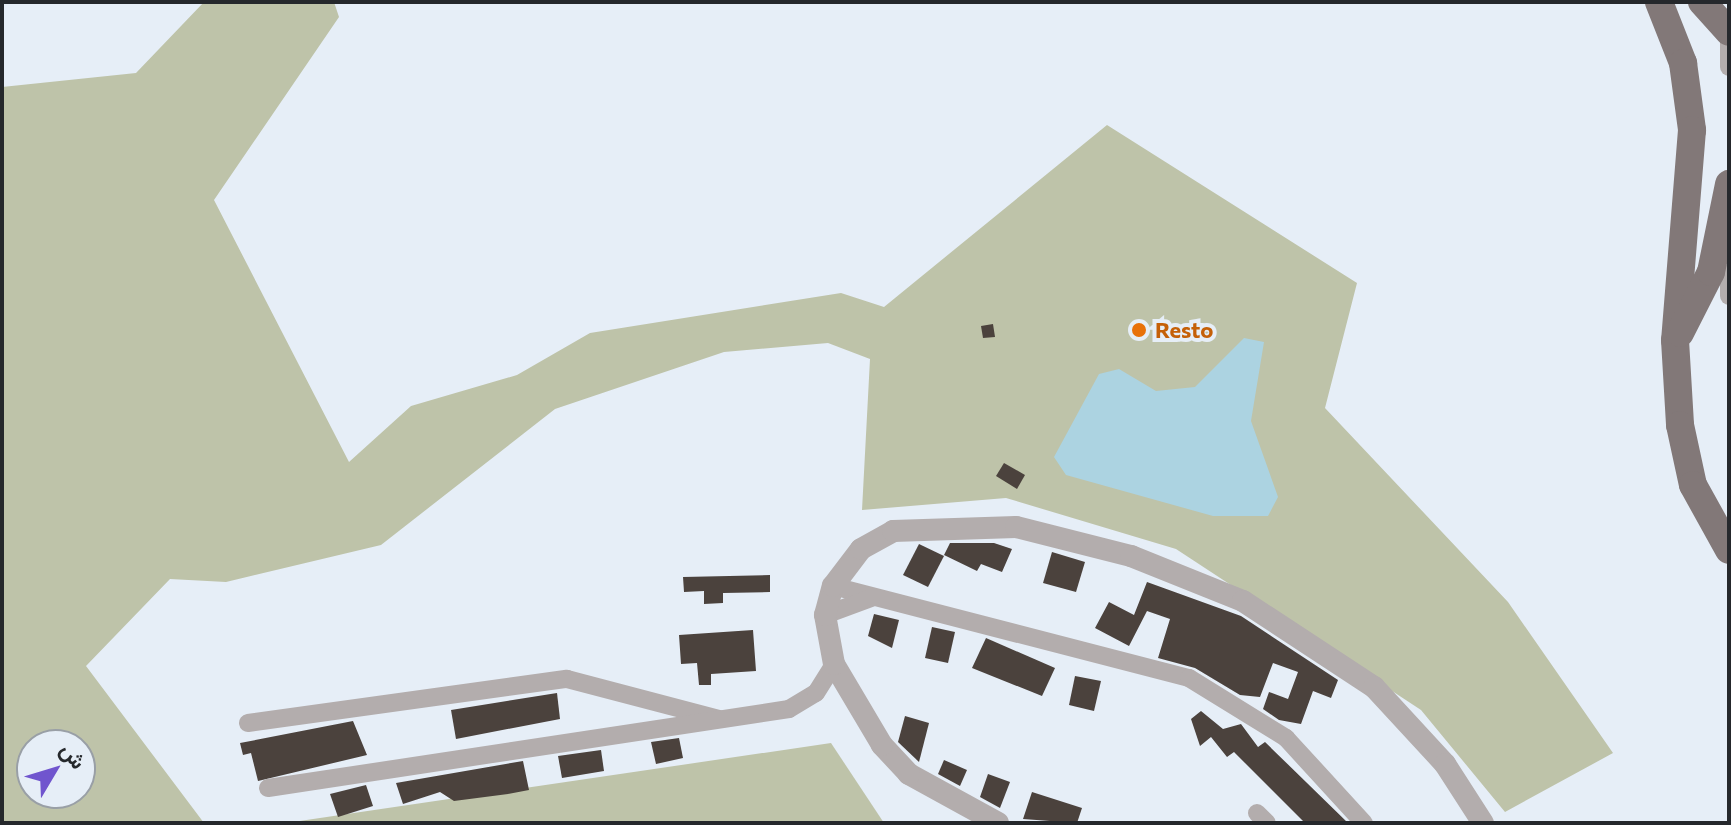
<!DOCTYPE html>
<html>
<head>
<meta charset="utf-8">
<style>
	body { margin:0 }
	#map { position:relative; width:1731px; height:825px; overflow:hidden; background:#e6eef7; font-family:Commissioner,Vazirmatn,sans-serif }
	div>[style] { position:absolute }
	.green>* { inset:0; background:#bec3a9 }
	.water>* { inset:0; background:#acd3e1 }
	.building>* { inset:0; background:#4b423d }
	.minor>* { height:18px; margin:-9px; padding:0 9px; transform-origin:9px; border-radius:9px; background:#b3adad }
	.tertiary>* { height:22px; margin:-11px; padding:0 11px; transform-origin:11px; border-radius:11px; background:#b3adad }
	.primary>* { height:28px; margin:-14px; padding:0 14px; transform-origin:14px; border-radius:14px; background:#827878 }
	.dots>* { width:22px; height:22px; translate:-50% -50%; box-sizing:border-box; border:4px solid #e6eef7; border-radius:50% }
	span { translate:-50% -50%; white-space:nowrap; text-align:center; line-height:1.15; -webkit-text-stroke:8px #e6eef7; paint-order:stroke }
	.food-label { font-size:22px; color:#c56008; font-weight:700 }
	.left { translate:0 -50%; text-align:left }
	.frame { position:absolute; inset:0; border:4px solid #25282c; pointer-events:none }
	.north { position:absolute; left:16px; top:729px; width:80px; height:80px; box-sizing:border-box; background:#e6eef7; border:2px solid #999fa6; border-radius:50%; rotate:52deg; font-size:22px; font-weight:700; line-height:32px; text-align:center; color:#25282c }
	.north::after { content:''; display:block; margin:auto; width:28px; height:36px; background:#7055ce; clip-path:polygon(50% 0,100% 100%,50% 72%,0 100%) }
</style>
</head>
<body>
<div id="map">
	<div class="green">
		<i style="clip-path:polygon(evenodd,204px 2px,334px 2px,339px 17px,214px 200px,349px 462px,411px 406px,517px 375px,590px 333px,841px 293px,884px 307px,1107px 125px,1357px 283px,1325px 408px,1508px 602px,1613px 753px,1505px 812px,1421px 710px,1176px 549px,1006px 498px,862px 510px,870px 359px,828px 343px,724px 352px,555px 409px,381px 545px,226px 582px,170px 579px,86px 666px,204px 823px,2px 823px,2px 87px,136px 73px,204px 2px,32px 745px,80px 745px,80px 793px,32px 793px,32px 745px)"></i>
		<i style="clip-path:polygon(831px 743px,884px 823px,286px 823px)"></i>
	</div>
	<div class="water">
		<i style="clip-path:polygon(1244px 338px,1264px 342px,1251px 421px,1278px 497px,1268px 516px,1213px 516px,1066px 475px,1054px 457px,1099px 374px,1119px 369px,1156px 391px,1195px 387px)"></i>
	</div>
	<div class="building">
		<i style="clip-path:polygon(993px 324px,995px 337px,983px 338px,981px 326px)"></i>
		<i style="clip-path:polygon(1004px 463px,1025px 475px,1017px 489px,996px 476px)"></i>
		<i style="clip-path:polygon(950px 543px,994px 543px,1012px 549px,1002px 572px,981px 564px,977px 571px,944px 555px)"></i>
		<i style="clip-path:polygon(919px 544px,944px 556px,928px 587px,903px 575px)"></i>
		<i style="clip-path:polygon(1052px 552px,1085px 562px,1076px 592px,1043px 583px)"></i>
		<i style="clip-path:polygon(770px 575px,770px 592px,723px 593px,723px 603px,704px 604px,704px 591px,684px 592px,683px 577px)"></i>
		<i style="clip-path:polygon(1147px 582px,1241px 616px,1338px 680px,1331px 698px,1313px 691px,1301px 724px,1279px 720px,1263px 709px,1269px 692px,1288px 699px,1298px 672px,1273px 663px,1260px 697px,1240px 695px,1195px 668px,1158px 658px,1170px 619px,1147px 611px,1129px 646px,1095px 628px,1109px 602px,1134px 615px)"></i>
		<i style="clip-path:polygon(874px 614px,899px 620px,892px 648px,868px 636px)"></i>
		<i style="clip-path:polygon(932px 627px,955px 632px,948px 663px,925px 658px)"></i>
		<i style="clip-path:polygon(753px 630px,756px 671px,711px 674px,711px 685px,699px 685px,697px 663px,681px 664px,679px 635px)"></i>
		<i style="clip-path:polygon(986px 638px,1055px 668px,1042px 696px,972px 668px)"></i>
		<i style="clip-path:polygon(1075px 676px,1101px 681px,1094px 711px,1069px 705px)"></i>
		<i style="clip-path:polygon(557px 693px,560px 719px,456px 739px,451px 710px)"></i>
		<i style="clip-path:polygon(1201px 711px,1223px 729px,1241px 724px,1258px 747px,1265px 742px,1348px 823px,1305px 823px,1234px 752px,1227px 757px,1211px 737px,1200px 746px,1191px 719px)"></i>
		<i style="clip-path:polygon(905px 716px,929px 723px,919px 762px,898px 742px)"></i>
		<i style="clip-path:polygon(353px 721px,367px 755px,258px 781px,251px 753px,243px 755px,240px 743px)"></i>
		<i style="clip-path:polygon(679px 738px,683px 758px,656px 764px,651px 742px)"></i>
		<i style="clip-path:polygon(601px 750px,604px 771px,562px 778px,558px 756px)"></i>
		<i style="clip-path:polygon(944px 760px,967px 770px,960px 786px,938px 774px)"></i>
		<i style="clip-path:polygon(523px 761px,529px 790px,508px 794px,454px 801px,440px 792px,403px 804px,396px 783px)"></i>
		<i style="clip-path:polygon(988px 774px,1010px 782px,1000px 808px,980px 797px)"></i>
		<i style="clip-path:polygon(366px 785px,373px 806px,338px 817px,330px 794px)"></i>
		<i style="clip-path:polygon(1032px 792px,1082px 808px,1077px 823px,1023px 819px)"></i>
	</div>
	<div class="minor">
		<i style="left:1729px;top:39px;width:28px;rotate:90deg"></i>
		<i style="left:1729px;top:273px;width:23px;rotate:90deg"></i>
		<i style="left:833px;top:586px;width:368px;rotate:14.5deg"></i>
		<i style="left:1189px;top:678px;width:114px;rotate:31.7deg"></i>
		<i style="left:1286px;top:738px;width:115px;rotate:47.5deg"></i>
		<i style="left:825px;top:615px;width:49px;rotate:-20.3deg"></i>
		<i style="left:248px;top:723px;width:322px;rotate:-7.9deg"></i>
		<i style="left:567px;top:679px;width:157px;rotate:14.7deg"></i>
		<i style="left:268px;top:788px;width:527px;rotate:-8.62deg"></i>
		<i style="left:789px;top:709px;width:31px;rotate:-31deg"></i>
		<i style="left:816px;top:693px;width:34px;rotate:-58deg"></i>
		<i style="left:1257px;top:813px;width:14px;rotate:45deg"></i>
	</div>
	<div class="tertiary">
		<i style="left:998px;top:823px;width:102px;rotate:-151.2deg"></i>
		<i style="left:909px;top:774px;width:40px;rotate:-133deg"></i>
		<i style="left:882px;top:745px;width:94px;rotate:-120.7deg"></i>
		<i style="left:834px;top:664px;width:50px;rotate:-100.4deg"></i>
		<i style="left:825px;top:615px;width:30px;rotate:-75deg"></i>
		<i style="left:833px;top:586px;width:46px;rotate:-52.9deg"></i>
		<i style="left:861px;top:549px;width:37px;rotate:-29deg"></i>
		<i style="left:893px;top:531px;width:123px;rotate:-1.9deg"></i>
		<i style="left:1016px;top:527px;width:119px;rotate:14.2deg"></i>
		<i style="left:1131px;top:556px;width:121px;rotate:21.9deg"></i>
		<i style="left:1243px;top:601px;width:157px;rotate:33.3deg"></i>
		<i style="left:1374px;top:687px;width:105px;rotate:47.3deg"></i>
		<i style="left:1445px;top:764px;width:70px;rotate:57.2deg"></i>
	</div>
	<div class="primary">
		<i style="left:1659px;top:2px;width:66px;rotate:68.5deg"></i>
		<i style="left:1683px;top:63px;width:68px;rotate:82.3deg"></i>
		<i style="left:1692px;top:130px;width:211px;rotate:94.6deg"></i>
		<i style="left:1675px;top:340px;width:85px;rotate:86.6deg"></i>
		<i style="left:1680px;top:425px;width:61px;rotate:77.8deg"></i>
		<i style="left:1693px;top:485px;width:74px;rotate:61deg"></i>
		<i style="left:1702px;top:2px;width:40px;rotate:48deg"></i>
		<i style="left:1680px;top:333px;width:68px;rotate:-63.1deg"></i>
		<i style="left:1711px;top:272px;width:90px;rotate:-78.4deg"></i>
	</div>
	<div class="dots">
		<i style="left:1139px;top:330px;background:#e8710a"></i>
	</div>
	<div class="food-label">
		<span class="left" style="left:1155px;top:330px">Resto</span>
	</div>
	<div class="frame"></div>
	<div class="north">ش</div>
</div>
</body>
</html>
